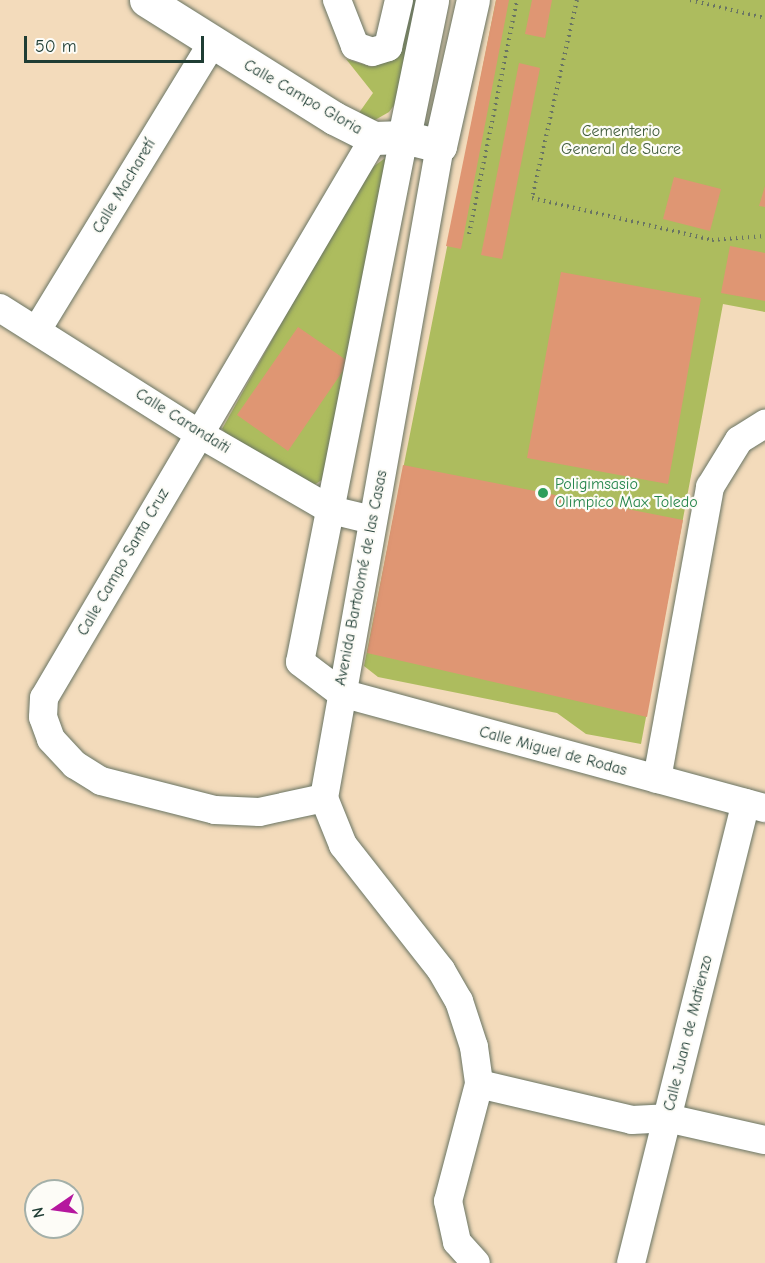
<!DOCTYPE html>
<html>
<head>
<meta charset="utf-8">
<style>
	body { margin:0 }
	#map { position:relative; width:765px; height:1263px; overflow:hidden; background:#f3dbbb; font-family:"Comic Neue",sans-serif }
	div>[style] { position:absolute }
	.green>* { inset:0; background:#adbc5e }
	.building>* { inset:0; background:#df9673 }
	.path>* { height:4px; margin-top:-2px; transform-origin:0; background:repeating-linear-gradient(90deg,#697463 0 1.5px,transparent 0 6px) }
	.roads { filter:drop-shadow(0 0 2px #697463) drop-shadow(0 0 2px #697463) }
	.minor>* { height:28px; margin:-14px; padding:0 14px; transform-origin:14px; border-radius:14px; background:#fff }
	.primary>* { height:33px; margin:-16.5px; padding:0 16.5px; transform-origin:16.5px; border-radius:16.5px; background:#fff }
	.dots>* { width:16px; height:16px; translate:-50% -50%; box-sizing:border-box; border:3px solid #fdfcf7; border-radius:50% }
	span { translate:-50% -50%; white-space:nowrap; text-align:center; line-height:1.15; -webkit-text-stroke:4.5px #fdfcf7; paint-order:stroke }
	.street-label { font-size:16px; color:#1f3d34 }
	.park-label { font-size:16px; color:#425d3e }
	.leisure-label { font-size:16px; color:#27864d }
	.left { translate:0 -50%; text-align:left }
	.north { position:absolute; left:24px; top:1179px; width:60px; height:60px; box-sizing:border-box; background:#fdfcf7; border:2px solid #a4b0a9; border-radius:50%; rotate:257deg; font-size:16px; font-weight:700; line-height:24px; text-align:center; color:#1f3d34 }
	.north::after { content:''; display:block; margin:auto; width:21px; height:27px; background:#b5179e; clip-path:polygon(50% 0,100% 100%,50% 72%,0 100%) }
	.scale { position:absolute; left:24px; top:36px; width:180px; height:27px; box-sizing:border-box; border:3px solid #1f3d34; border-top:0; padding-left:8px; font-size:18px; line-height:21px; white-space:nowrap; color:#1f3d34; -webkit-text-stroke:4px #fdfcf7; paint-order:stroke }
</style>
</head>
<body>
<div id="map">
	<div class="green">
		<i style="clip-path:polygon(409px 0,420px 0,400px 97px,389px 112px,375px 120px,356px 117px,373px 93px,346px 59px,372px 67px,391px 59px)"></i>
		<i style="clip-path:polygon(496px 0,765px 0,765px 312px,723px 304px,641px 744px,586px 734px,557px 713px,378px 677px,364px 666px)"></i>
		<i style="clip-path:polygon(388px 156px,325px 478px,314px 485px,234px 442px,222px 429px,366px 172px)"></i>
	</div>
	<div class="building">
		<i style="clip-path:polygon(496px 0,509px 0,461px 249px,446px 246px)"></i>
		<i style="clip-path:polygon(532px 0,552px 0,545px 38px,525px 34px)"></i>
		<i style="clip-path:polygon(519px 63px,540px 68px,502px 259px,481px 255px)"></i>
		<i style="clip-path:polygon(674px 177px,721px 189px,710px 231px,663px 219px)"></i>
		<i style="clip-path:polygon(765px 186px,765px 207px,759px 206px)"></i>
		<i style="clip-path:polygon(730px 246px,765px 253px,765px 301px,721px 293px)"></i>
		<i style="clip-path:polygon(561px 272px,701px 298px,668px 484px,527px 458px)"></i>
		<i style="clip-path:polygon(298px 327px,349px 362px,288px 451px,237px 415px)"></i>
		<i style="clip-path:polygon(403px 465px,683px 520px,647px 717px,367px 653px)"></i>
	</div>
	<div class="path">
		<i style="left:577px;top:0;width:203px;rotate:102.8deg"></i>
		<i style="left:532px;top:198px;width:185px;rotate:13.1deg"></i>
		<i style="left:712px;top:240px;width:53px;rotate:-4.3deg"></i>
		<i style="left:690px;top:0;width:77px;rotate:13.5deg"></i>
		<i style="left:469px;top:234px;width:239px;rotate:-78.4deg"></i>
	</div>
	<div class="roads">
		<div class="minor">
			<i style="left:337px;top:0;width:49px;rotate:68.6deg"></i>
			<i style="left:355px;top:46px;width:18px;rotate:19deg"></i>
			<i style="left:372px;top:52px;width:17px;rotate:-17deg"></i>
			<i style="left:388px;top:47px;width:48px;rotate:-76.8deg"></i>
			<i style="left:404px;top:137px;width:535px;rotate:101.2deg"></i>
			<i style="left:300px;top:662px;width:51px;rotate:37.1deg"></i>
			<i style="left:341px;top:693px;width:439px;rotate:15.2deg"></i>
			<i style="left:440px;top:146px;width:662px;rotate:100.09deg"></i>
			<i style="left:324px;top:798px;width:51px;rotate:68deg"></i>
			<i style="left:343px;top:845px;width:159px;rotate:51.9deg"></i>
			<i style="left:441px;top:970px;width:36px;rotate:60deg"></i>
			<i style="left:459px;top:1001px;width:48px;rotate:71.9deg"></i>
			<i style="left:474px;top:1047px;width:37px;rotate:82deg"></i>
			<i style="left:479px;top:1084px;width:121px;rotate:104.8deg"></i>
			<i style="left:448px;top:1201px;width:42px;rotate:77.6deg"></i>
			<i style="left:457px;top:1242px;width:28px;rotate:48deg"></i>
			<i style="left:0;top:308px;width:234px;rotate:32.3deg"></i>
			<i style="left:198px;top:433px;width:154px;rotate:30.1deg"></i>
			<i style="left:331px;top:510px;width:42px;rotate:13.7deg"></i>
			<i style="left:37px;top:330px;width:336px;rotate:-58.6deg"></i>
			<i style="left:657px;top:779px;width:297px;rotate:-79.7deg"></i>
			<i style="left:710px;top:487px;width:55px;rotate:-58.3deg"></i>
			<i style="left:739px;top:440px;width:31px;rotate:-32deg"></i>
			<i style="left:324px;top:798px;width:66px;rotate:167.8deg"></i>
			<i style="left:259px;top:812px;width:44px;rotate:-177.4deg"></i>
			<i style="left:215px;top:810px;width:118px;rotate:-165.7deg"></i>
			<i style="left:101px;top:781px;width:31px;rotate:-148deg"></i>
			<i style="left:75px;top:765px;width:35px;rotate:-133deg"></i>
			<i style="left:51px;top:739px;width:23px;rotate:-110deg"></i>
			<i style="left:43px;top:717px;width:19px;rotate:-87deg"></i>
			<i style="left:44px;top:698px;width:650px;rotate:-59.49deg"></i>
			<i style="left:479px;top:1084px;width:157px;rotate:13.2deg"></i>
			<i style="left:632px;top:1120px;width:35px;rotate:-3deg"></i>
			<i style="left:667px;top:1118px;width:100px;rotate:12.7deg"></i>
			<i style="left:631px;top:1263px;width:474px;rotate:-76deg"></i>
		</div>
		<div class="primary">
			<i style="left:146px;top:0;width:222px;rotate:32.1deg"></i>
			<i style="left:334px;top:118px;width:45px;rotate:26.6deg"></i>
			<i style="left:374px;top:138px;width:30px;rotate:-2deg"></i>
			<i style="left:404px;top:137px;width:37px;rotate:14deg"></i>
			<i style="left:440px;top:146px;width:150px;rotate:-77.3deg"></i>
			<i style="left:404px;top:137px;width:140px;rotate:-78.4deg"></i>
		</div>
	</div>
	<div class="dots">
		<i style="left:543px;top:493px;background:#2e9e5b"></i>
	</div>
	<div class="street-label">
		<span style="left:303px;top:97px;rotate:30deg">Calle Campo Gloria</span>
		<span style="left:124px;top:186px;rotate:-59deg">Calle Macharetí</span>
		<span style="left:183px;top:421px;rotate:32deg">Calle Carandaiti</span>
		<span style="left:123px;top:562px;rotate:-60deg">Calle Campo Santa Cruz</span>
		<span style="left:361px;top:578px;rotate:-79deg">Avenida Bartolomé de las Casas</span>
		<span style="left:553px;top:751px;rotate:15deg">Calle Miguel de Rodas</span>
		<span style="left:688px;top:1033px;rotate:-76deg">Calle Juan de Matienzo</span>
	</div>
	<div class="park-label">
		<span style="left:621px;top:140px">Cementerio<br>General de Sucre</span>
	</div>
	<div class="leisure-label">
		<span class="left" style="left:555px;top:493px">Poligimsasio<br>Olimpico Max Toledo</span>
	</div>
	<div class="north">N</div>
	<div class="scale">50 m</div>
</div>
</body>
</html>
